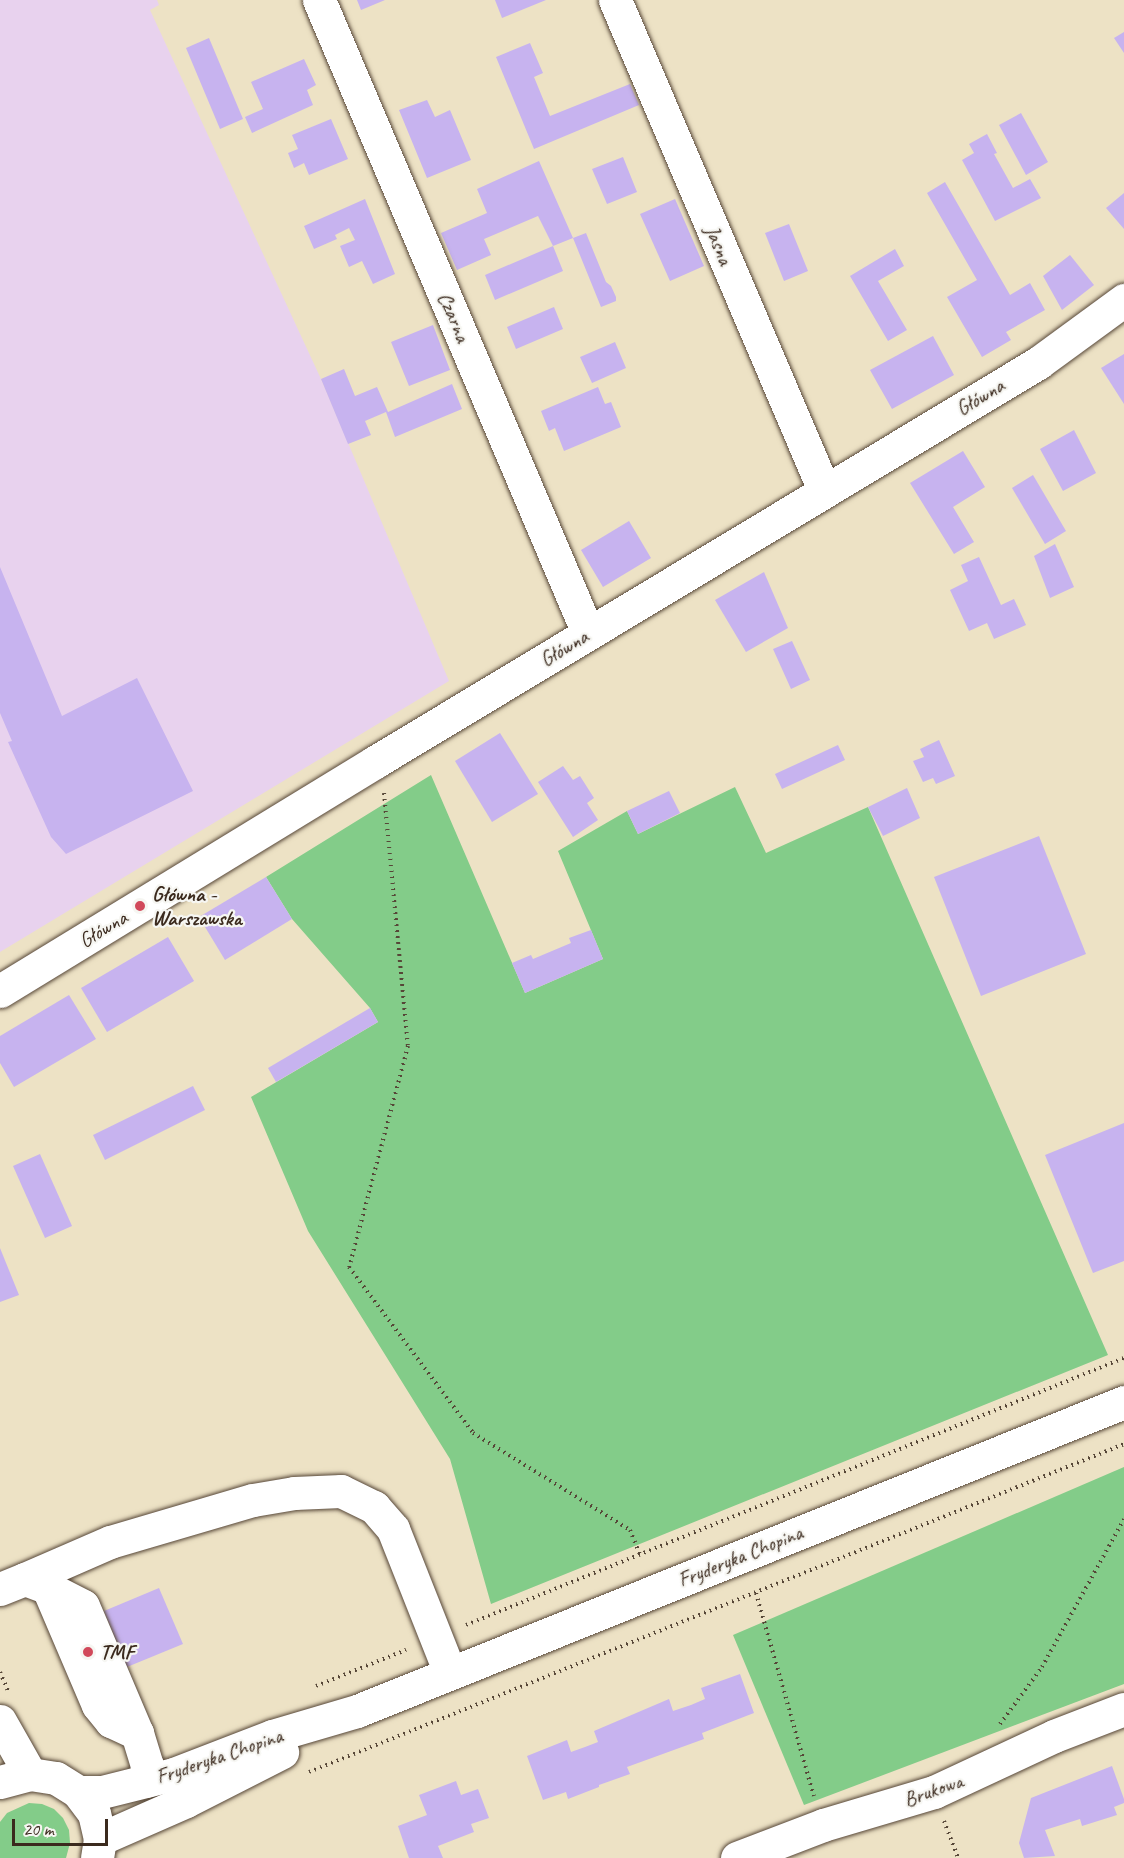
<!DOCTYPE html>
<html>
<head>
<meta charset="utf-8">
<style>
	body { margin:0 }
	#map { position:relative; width:1124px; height:1858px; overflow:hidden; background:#ede2c5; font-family:Caveat,sans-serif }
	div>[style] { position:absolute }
	.built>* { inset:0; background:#e8d2ee }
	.green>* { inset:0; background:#83cc89 }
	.building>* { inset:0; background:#c7b3ef }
	.path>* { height:4px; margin-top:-2px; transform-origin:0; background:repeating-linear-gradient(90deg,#564637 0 1.5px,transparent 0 6px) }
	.roads { filter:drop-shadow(0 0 2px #564637) drop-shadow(0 0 2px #564637) }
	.minor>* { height:33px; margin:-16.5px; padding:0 16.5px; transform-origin:16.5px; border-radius:16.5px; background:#fff }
	.major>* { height:33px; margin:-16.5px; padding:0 16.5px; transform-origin:16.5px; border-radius:16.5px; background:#fff }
	.dots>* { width:16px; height:16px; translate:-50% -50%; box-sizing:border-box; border:3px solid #f6f6f2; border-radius:50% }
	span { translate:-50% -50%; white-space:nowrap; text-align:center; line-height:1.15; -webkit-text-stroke:4.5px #f6f6f2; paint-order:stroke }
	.street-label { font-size:21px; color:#3b2a1e }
	.poi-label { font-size:21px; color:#3b2a1e; font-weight:700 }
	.left { translate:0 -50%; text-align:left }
	.scale { position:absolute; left:12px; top:1819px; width:96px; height:27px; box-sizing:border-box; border:3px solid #3b2a1e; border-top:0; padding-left:8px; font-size:18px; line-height:21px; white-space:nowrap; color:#3b2a1e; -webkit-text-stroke:4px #f6f6f2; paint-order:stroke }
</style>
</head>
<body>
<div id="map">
	<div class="built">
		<i style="clip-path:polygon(0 0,157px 0,159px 5px,150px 10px,321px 379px,449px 681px,0 952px)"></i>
	</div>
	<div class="green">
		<i style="clip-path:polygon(431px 775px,525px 993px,603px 959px,558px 851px,627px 811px,638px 834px,735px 787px,766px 853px,868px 807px,1108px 1355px,491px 1604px,450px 1459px,308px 1231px,251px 1097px,378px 1022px,370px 1008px,292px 919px,266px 877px)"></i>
		<i style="clip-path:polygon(1124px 1467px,1124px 1684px,804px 1805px,733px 1635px)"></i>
		<i style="clip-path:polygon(29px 1803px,42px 1804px,54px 1809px,63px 1818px,69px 1830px,70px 1843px,66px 1858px,0 1858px,0 1822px,7px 1813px)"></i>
	</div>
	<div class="building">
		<i style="clip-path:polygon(357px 0,385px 0,361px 10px)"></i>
		<i style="clip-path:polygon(495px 0,546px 0,502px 18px)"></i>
		<i style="clip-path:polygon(1124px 32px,1124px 53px,1114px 38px)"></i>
		<i style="clip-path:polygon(209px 38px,243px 119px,220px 129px,186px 48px)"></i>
		<i style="clip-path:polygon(530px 43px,543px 73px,534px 77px,550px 116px,630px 84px,639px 105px,534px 149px,496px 57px)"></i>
		<i style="clip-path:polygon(304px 59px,316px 85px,307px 90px,313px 105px,252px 133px,245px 117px,263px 109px,251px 82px)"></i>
		<i style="clip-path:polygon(427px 100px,435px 117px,450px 110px,471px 160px,427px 178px,399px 110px)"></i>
		<i style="clip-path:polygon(1021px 113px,1048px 162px,1026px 175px,999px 125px)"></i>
		<i style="clip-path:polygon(331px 119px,348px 159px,309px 175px,304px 163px,294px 168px,288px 153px,298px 149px,292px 135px)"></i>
		<i style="clip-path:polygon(987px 134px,997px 153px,994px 154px,1013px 188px,1030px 179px,1041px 198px,995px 221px,962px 160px,974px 153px,969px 144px)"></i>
		<i style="clip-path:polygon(623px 157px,637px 192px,607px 204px,592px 169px)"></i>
		<i style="clip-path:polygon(539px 161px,573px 238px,553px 246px,538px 216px,484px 239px,491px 255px,457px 270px,441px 233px,487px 213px,477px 189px)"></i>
		<i style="clip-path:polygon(945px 182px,1010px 295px,1030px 283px,1045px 310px,1006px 332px,1011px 340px,982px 357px,947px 297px,977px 280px,927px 193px)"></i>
		<i style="clip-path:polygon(1124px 193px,1124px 229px,1106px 208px)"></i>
		<i style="clip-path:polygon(365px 199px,395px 274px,373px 284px,362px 261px,349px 267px,340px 246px,355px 240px,349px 228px,335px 235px,337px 239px,314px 249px,304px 226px)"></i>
		<i style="clip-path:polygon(675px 199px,704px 266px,670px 281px,640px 214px)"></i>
		<i style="clip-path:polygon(789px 224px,808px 271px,784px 281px,765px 233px)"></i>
		<i style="clip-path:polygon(586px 233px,606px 282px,611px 286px,616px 297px,616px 301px,601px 307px,573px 238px)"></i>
		<i style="clip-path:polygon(553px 246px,563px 271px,495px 300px,485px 275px)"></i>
		<i style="clip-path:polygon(895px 249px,904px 266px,878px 281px,907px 330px,888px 341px,850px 276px)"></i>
		<i style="clip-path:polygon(1070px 255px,1094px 285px,1062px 310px,1043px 276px)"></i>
		<i style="clip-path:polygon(554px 307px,563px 329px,516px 349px,507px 327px)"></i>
		<i style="clip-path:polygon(433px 325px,450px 370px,409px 386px,391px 342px)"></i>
		<i style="clip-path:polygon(933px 336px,954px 375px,892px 409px,870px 370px)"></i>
		<i style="clip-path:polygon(615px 342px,626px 368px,592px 383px,580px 357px)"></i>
		<i style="clip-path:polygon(1124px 354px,1124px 404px,1101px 368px)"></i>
		<i style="clip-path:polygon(344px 369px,355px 396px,377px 387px,388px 412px,452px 384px,462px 409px,395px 437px,386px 412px,365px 421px,371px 435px,348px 444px,321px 379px)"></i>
		<i style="clip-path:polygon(598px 387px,605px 404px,611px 402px,621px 427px,564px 451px,555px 428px,549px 431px,541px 411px)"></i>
		<i style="clip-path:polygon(1074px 430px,1096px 473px,1063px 491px,1040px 449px)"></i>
		<i style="clip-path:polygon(963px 451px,985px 487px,953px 507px,974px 542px,954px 554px,910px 483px)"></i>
		<i style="clip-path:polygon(1033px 475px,1066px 531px,1045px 544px,1012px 488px)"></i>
		<i style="clip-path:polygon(629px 521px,651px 558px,603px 587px,581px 550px)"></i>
		<i style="clip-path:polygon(1055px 544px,1074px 587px,1050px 598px,1034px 556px)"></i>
		<i style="clip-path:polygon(979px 557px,1001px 605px,1014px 599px,1026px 625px,994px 639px,987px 623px,969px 631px,950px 590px,968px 581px,961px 565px)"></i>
		<i style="clip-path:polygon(0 567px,62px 716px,137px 678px,193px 791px,66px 854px,51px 837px,8px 742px,12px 741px,0 713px)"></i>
		<i style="clip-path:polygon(764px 572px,788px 628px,746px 652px,715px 600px)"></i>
		<i style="clip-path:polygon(792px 641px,810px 680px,791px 689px,773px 649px)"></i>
		<i style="clip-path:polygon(500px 733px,538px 794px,492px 822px,455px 761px)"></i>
		<i style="clip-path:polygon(939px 740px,955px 776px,936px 784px,933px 778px,923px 782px,913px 761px,924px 757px,920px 749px)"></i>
		<i style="clip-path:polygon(838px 745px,845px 760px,782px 789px,775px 774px)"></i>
		<i style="clip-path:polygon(563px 766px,573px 780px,580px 776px,594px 798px,587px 803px,598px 820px,573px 837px,538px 782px)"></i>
		<i style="clip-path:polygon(907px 788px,920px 818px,883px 836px,868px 807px)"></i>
		<i style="clip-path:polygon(669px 791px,680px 813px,638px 834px,627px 811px)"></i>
		<i style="clip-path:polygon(1039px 836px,1086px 954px,981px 996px,934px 877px)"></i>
		<i style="clip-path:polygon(266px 877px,292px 919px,225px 960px,199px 917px)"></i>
		<i style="clip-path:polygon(591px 930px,603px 959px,525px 993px,512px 963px,531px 955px,533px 959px,571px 943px,569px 938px)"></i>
		<i style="clip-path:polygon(168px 937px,194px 981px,107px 1032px,81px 988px)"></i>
		<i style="clip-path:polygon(69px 995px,96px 1039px,14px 1087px,0 1063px,0 1036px)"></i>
		<i style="clip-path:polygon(370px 1008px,378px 1022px,276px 1082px,268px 1068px)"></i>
		<i style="clip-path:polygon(193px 1086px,205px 1110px,105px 1160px,93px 1135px)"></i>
		<i style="clip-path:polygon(1124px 1123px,1124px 1261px,1093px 1273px,1045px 1155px)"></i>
		<i style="clip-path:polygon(40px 1154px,72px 1226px,45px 1238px,13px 1166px)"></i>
		<i style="clip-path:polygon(0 1248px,19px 1295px,0 1302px)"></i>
		<i style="clip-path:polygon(159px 1588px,183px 1644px,127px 1667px,104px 1611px)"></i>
		<i style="clip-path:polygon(740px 1674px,754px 1713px,702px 1733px,704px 1739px,627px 1767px,630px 1774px,599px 1785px,599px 1787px,568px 1799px,566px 1792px,543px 1800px,527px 1756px,567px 1740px,571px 1752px,585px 1747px,598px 1742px,594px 1731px,669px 1699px,673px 1711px,691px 1705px,705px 1699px,701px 1688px)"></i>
		<i style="clip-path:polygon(1112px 1766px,1124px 1799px,1124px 1803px,1114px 1807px,1117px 1815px,1082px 1826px,1080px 1819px,1045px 1830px,1055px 1856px,1024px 1858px,1019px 1843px,1031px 1798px)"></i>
		<i style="clip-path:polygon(456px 1781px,461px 1795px,478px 1789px,489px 1818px,471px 1824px,474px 1832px,438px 1846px,443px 1858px,409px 1858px,398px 1826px,427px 1815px,419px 1795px)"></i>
	</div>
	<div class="path">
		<i style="left:384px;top:793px;width:254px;rotate:84.6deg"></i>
		<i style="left:408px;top:1046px;width:229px;rotate:104.9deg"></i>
		<i style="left:349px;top:1267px;width:207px;rotate:53.2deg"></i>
		<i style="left:473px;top:1433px;width:185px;rotate:31.7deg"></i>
		<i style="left:630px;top:1530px;width:27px;rotate:68deg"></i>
		<i style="left:756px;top:1593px;width:211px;rotate:74.1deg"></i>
		<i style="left:466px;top:1625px;width:710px;rotate:-22.09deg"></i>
		<i style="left:0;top:1672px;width:21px;rotate:67deg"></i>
		<i style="left:316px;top:1686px;width:97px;rotate:-21.8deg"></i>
		<i style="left:1000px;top:1724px;width:71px;rotate:-53.6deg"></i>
		<i style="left:1042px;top:1667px;width:169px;rotate:-61deg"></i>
		<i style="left:309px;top:1772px;width:879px;rotate:-21.92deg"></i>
		<i style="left:944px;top:1821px;width:40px;rotate:69deg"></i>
	</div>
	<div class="roads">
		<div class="minor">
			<i style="left:319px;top:0;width:688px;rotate:66.98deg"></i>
			<i style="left:615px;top:0;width:533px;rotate:66.9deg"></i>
			<i style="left:0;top:991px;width:439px;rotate:-31.4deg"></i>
			<i style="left:375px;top:762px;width:774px;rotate:-31.04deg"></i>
			<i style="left:1038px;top:363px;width:107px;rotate:-36.2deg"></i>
			<i style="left:25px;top:1579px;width:93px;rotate:-23.5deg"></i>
			<i style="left:110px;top:1542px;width:149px;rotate:-16.4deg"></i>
			<i style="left:253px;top:1500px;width:42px;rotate:-9.7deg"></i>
			<i style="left:294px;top:1493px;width:47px;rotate:-2.4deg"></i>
			<i style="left:341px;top:1491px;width:37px;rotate:26deg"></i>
			<i style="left:374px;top:1507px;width:29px;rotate:49deg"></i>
			<i style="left:393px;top:1529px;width:155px;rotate:68.4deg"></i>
			<i style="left:48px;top:1588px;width:39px;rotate:27deg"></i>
			<i style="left:83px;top:1606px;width:138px;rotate:67deg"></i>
			<i style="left:137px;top:1733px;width:34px;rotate:73deg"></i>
			<i style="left:147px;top:1765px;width:16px;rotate:94deg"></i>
			<i style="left:0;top:1589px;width:27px;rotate:-22deg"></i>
			<i style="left:25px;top:1579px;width:25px;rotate:21deg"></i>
			<i style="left:48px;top:1588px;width:127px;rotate:66.9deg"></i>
			<i style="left:98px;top:1705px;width:21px;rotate:51deg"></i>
			<i style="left:111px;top:1721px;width:29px;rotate:25deg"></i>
			<i style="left:78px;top:1792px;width:24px"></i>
			<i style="left:102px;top:1792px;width:74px;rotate:-14deg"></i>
			<i style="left:174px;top:1774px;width:105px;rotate:-21.2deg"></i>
			<i style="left:272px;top:1736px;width:89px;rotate:-16.4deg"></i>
			<i style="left:357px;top:1711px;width:827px;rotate:-21.94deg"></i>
			<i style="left:100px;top:1839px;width:94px;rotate:-23.8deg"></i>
			<i style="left:186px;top:1801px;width:108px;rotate:-27deg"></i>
			<i style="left:737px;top:1858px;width:92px;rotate:-21deg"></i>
			<i style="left:823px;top:1825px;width:116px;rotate:-16.6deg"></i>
			<i style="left:934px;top:1792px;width:132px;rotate:-25deg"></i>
			<i style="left:1054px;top:1736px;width:75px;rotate:-21.1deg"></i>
		</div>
		<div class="major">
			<i style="left:0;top:1721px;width:61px;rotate:60.5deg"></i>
			<i style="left:0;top:1782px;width:31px;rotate:-15deg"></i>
			<i style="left:30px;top:1774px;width:26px;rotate:9deg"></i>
			<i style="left:56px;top:1778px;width:26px;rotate:32deg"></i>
			<i style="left:78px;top:1792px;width:26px;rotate:53deg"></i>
			<i style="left:94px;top:1813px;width:27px;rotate:77deg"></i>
			<i style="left:100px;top:1839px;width:19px;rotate:99deg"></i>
		</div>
	</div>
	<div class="dots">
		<i style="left:140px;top:906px;background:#d1495b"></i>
		<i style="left:88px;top:1652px;background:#d1495b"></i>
	</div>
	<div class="street-label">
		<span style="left:719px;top:245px;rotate:67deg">Jasna</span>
		<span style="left:454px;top:317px;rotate:67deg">Czarna</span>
		<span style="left:980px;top:397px;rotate:-31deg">Główna</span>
		<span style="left:564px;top:648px;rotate:-31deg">Główna</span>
		<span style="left:103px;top:929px;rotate:-31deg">Główna</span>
		<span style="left:740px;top:1556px;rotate:-22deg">Fryderyka Chopina</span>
		<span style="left:219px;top:1756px;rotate:-19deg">Fryderyka Chopina</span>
		<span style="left:933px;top:1790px;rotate:-20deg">Brukowa</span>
	</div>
	<div class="poi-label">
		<span class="left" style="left:152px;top:906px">Główna -<br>Warszawska</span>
		<span class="left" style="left:100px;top:1652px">TMF</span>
	</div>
	<div class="scale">20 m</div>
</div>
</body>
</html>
